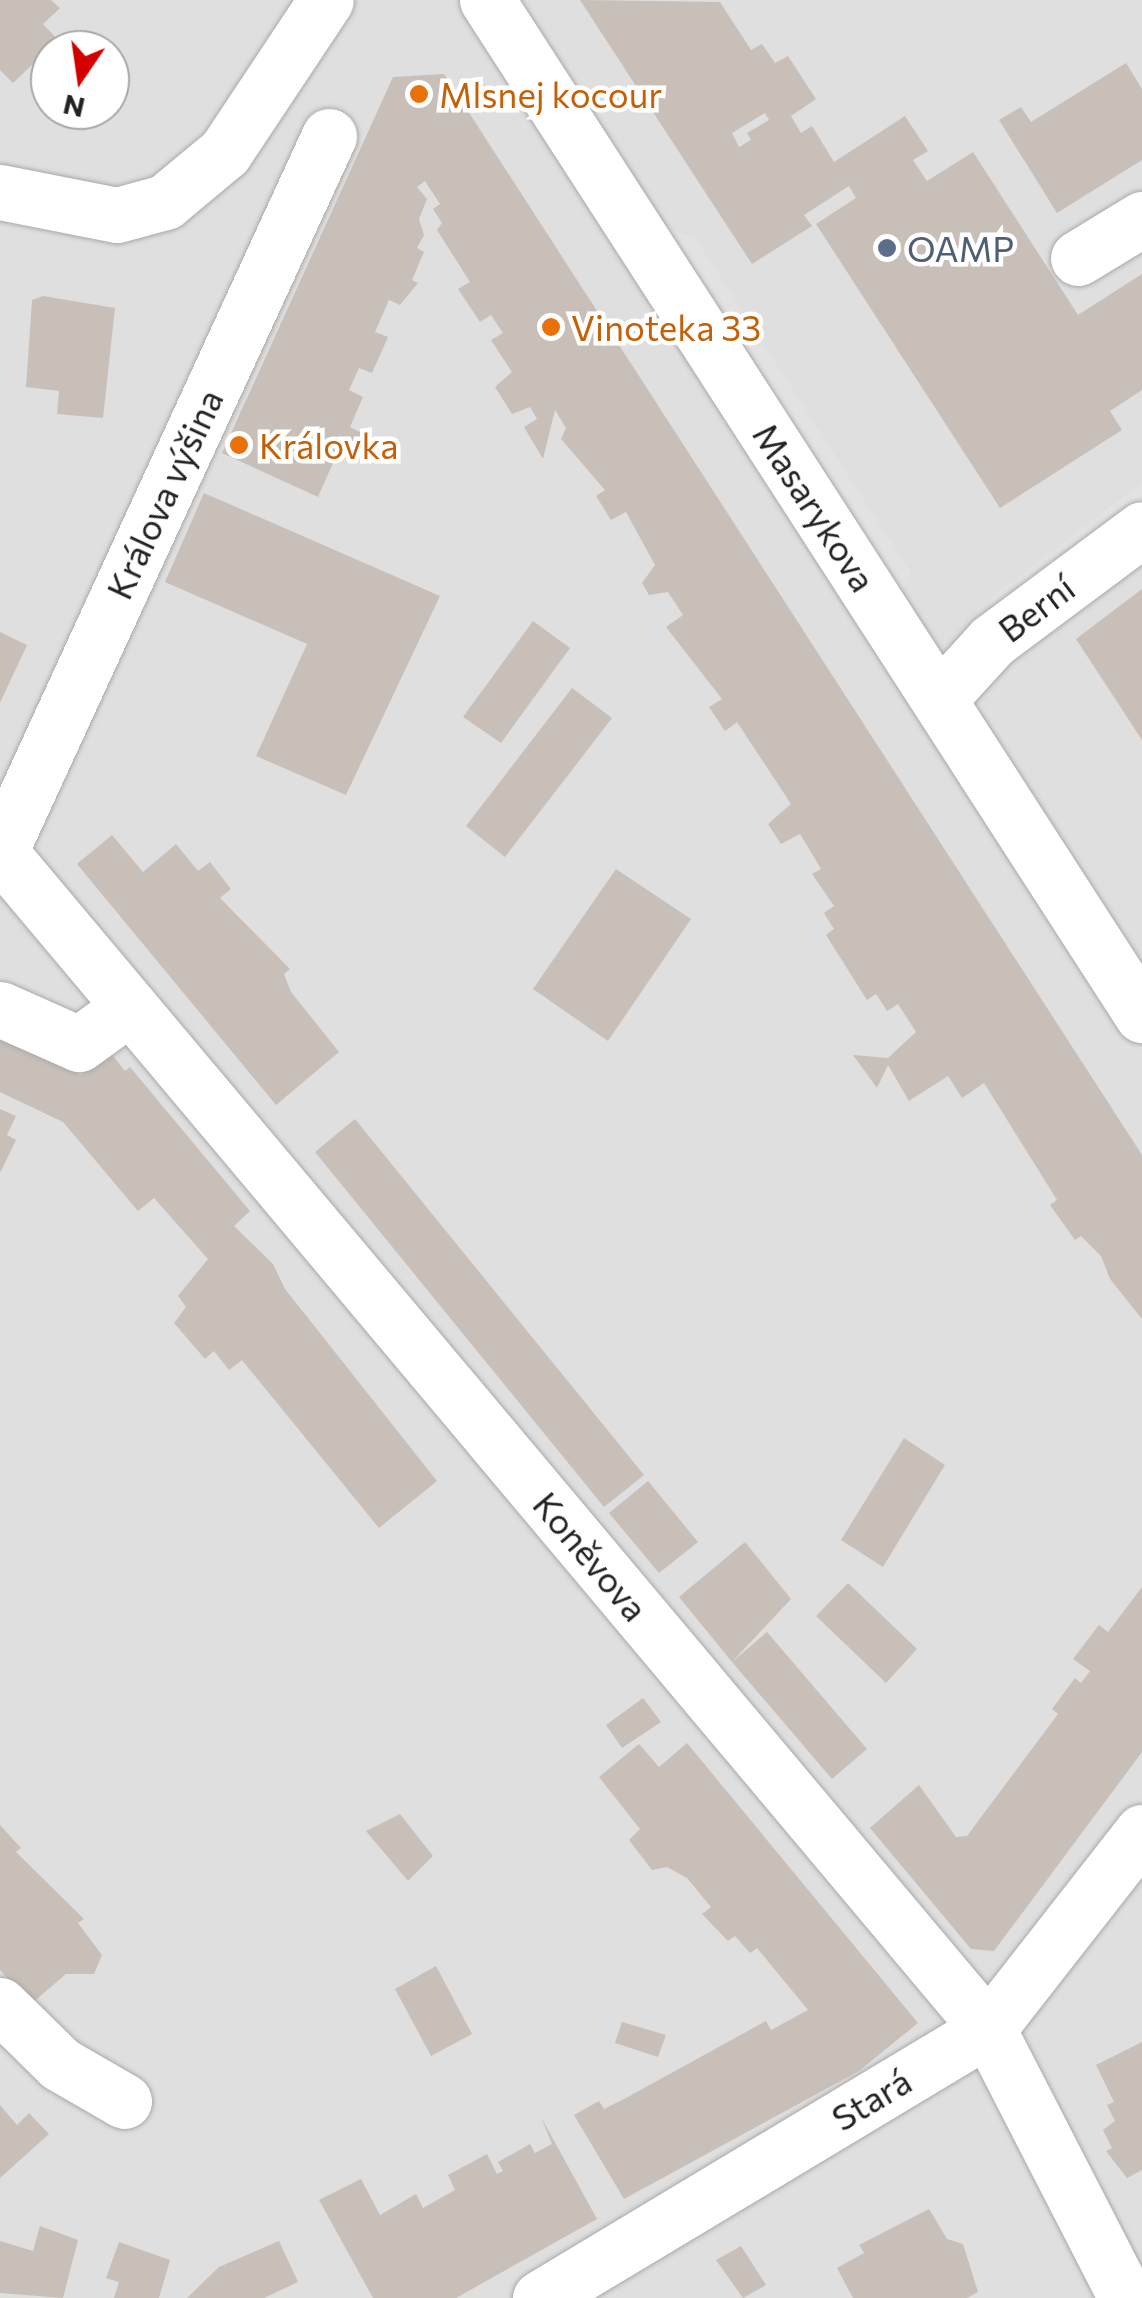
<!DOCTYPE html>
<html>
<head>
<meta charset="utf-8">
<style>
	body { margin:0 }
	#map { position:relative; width:1142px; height:2298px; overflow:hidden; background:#f2efe9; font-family:Commissioner,sans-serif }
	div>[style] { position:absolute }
	.residential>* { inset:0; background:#e0dfdf }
	.parking>* { inset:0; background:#e2e2e2 }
	.building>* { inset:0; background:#c7bfb8 }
	.roads { filter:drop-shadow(0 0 2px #a9a9a9) drop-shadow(0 0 2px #a9a9a9) }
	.minor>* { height:55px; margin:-27.5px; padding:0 27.5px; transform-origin:27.5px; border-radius:27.5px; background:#fff }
	.dots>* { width:28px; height:28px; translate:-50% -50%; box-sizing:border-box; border:5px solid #fff; border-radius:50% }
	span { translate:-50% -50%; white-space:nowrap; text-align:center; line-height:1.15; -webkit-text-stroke:9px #fff; paint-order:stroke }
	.food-label { font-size:35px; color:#c56008 }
	.left { translate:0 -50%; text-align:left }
	.service-label { font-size:35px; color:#4e5e75 }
	.street-label { font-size:35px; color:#222 }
	.north { position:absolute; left:30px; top:30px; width:100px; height:100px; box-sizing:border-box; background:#fff; border:2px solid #a7a7a7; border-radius:50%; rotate:193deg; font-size:28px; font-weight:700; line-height:40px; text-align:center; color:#222 }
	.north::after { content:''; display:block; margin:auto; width:35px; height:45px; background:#d40000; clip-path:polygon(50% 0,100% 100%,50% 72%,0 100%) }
</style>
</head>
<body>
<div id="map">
	<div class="residential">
		<i style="clip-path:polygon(evenodd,0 0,1142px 0,1142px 2298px,0 2298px,0 0,50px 50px,110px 50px,110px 110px,50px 110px,50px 50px)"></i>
	</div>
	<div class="parking">
		<i style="clip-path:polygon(661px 225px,696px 239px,911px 573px,899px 595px)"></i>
		<i style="clip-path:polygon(1142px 483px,1142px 506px,1000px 615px,988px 600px)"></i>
	</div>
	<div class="building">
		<i style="clip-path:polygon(0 0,51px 0,60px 8px,43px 24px,58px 40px,13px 83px,0 70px)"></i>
		<i style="clip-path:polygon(evenodd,580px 0,720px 2px,751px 50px,762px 44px,775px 63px,788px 56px,816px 99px,791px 116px,801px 133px,812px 126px,834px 162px,905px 116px,928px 151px,913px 160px,927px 181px,973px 152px,1078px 315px,1142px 274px,1142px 390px,1110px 411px,1122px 430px,1000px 508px,816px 224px,856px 198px,849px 186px,804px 215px,812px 226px,752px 264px,580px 0,765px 113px,769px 120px,747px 133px,751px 140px,739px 147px,732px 133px,765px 113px)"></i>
		<i style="clip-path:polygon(1126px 63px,1142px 89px,1142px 160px,1057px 213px,999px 120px,1021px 107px,1031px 122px)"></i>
		<i style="clip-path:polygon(444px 74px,1142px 1155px,1142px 1319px,1110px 1279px,1101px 1256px,1081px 1236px,1075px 1240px,1050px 1205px,1057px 1200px,984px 1083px,962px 1098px,948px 1076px,909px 1101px,888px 1065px,877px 1088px,853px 1055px,888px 1058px,916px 1032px,898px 1004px,887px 1011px,876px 994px,867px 1000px,826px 935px,834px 929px,824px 913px,834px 906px,812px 874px,821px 869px,800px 834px,781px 844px,768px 824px,791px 804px,737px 722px,725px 731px,709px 707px,722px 699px,666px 627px,683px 615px,668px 592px,649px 595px,642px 583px,655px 565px,626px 512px,611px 520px,596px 496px,605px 490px,561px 439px,566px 428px,555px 410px,543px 459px,524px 427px,537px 419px,530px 407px,512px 414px,495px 387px,512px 372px,491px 340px,503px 333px,491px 315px,480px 322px,458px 289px,470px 282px,437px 230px,442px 223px,433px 209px,440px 204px,425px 181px,417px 187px,427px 199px,419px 219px,424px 235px,417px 248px,424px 252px,412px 280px,418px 283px,400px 305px,389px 300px,375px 332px,388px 337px,372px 373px,359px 368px,349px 390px,363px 397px,350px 427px,362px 433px,354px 458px,336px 456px,318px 497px,222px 453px,393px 77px)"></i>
		<i style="clip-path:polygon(43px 296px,115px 308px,103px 418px,57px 414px,59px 391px,26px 387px,32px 300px)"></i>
		<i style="clip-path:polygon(204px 493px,440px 596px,346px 795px,256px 756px,307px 644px,165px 582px)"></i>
		<i style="clip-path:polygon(1142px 589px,1142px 740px,1076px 639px)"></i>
		<i style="clip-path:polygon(533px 621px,570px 648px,501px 743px,463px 717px)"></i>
		<i style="clip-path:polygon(0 632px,27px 645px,0 703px)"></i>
		<i style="clip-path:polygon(572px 688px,612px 718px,505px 857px,466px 826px)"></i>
		<i style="clip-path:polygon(112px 835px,143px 872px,176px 844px,198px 871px,210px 862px,231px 889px,220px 898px,290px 969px,284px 974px,291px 992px,339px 1052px,276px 1105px,77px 864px)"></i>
		<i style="clip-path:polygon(616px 869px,691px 919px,608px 1041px,533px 989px)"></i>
		<i style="clip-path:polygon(0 1039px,81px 1075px,110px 1052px,125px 1071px,130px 1067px,250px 1211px,234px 1226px,273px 1264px,285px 1289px,437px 1481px,379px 1528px,242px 1360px,229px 1370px,214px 1351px,205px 1359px,174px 1323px,186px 1307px,178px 1296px,208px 1259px,154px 1198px,138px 1211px,63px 1122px,0 1092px)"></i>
		<i style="clip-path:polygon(0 1109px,16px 1116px,7px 1135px,16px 1140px,0 1173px)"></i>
		<i style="clip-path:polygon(355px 1119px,644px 1475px,604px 1507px,315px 1152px)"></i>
		<i style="clip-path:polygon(904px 1438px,945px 1465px,883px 1567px,841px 1540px)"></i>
		<i style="clip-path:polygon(648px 1481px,698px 1542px,659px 1573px,609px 1513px)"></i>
		<i style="clip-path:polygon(745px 1542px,791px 1599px,732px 1662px,679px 1597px)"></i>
		<i style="clip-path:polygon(848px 1583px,917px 1649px,886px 1683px,816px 1616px)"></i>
		<i style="clip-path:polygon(1142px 1587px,1142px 1752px,994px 1951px,971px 1949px,870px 1828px,919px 1785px,956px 1837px,967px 1836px,1058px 1714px,1052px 1709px,1075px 1678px,1081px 1683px,1090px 1671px,1073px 1659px,1099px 1625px,1108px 1632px)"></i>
		<i style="clip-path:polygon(767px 1632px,867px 1749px,832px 1779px,732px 1662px)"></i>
		<i style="clip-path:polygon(643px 1698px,661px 1722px,622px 1748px,606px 1725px)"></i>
		<i style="clip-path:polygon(687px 1743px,918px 2023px,859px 2071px,624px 2199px,574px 2115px,599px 2101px,604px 2109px,626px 2098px,766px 2021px,771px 2030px,808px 2010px,757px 1948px,750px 1953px,735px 1936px,728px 1941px,702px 1914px,711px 1907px,687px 1878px,667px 1867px,652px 1870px,629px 1840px,640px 1829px,599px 1777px,639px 1744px,659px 1767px)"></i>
		<i style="clip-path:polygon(400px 1814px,433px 1856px,408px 1881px,366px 1831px)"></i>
		<i style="clip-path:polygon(0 1825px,21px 1848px,16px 1852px,84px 1919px,78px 1923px,102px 1955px,94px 1974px,66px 1974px,31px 2004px,0 1970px)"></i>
		<i style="clip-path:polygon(436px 1966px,472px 2034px,431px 2056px,395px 1989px)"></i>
		<i style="clip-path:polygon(622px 2022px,666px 2035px,658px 2057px,615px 2043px)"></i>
		<i style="clip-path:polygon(1142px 2042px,1142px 2170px,1127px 2178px,1106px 2151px,1112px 2148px,1103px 2130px,1115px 2121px,1107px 2105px,1114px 2102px,1096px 2065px)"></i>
		<i style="clip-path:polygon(0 2105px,17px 2125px,29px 2113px,49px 2134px,0 2178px)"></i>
		<i style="clip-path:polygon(541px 2117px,597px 2219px,456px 2298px,373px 2298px,319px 2200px,361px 2179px,380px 2215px,416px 2194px,423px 2208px,455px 2190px,448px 2175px,487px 2154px,497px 2174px,503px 2171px,498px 2162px,530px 2144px,535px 2153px,552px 2144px)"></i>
		<i style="clip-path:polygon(929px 2209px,947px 2239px,963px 2244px,978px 2292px,967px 2298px,853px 2298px,837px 2268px,864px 2253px,859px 2245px)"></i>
		<i style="clip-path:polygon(40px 2226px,78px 2240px,63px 2298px,0 2293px,0 2241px,33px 2251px)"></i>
		<i style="clip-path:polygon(279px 2241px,298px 2282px,264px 2298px,187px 2298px,219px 2267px)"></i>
		<i style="clip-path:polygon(119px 2242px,170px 2260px,159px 2298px,114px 2298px,119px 2282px,106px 2278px)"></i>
		<i style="clip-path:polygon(741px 2246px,766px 2285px,743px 2298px,716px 2260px)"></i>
	</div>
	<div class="roads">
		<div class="minor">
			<i style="left:487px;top:0;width:1208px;rotate:57.17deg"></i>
			<i style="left:0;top:192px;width:119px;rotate:11.1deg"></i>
			<i style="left:117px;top:215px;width:50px;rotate:-15.2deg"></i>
			<i style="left:165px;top:202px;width:78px;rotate:-39.8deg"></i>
			<i style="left:225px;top:152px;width:182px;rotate:-56.4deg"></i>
			<i style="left:1078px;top:258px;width:75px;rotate:-31.4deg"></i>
			<i style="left:940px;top:698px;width:77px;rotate:-47.6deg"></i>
			<i style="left:992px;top:641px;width:187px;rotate:-36.7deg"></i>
			<i style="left:0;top:852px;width:1537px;rotate:49.99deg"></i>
			<i style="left:988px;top:2029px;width:302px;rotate:62.8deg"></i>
			<i style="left:0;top:852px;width:788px;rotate:-65.32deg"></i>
			<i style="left:0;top:1009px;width:86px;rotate:23.9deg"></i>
			<i style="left:79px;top:1044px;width:63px;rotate:-36deg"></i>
			<i style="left:0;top:2005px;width:84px;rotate:44.5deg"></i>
			<i style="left:60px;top:2064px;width:74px;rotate:30deg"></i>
			<i style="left:540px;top:2298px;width:523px;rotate:-30.98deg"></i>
			<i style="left:988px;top:2029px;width:250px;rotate:-52deg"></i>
		</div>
	</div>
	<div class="dots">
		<i style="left:419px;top:94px;background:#e8710a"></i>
		<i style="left:887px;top:248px;background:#5c6f8a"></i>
		<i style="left:551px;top:327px;background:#e8710a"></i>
		<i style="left:239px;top:445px;background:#e8710a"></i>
	</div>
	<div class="food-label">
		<span class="left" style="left:439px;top:94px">Mlsnej kocour</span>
		<span class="left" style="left:571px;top:327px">Vinoteka 33</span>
		<span class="left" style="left:259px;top:445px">Královka</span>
	</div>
	<div class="service-label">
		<span class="left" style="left:907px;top:248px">OAMP</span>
	</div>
	<div class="street-label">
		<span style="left:164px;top:494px;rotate:-65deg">Králova výšina</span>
		<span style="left:815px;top:507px;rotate:57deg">Masarykova</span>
		<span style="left:1036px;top:608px;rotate:-37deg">Berní</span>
		<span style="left:591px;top:1556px;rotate:50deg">Koněvova</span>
		<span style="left:871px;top:2099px;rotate:-31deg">Stará</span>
	</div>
	<div class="north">N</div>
</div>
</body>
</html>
